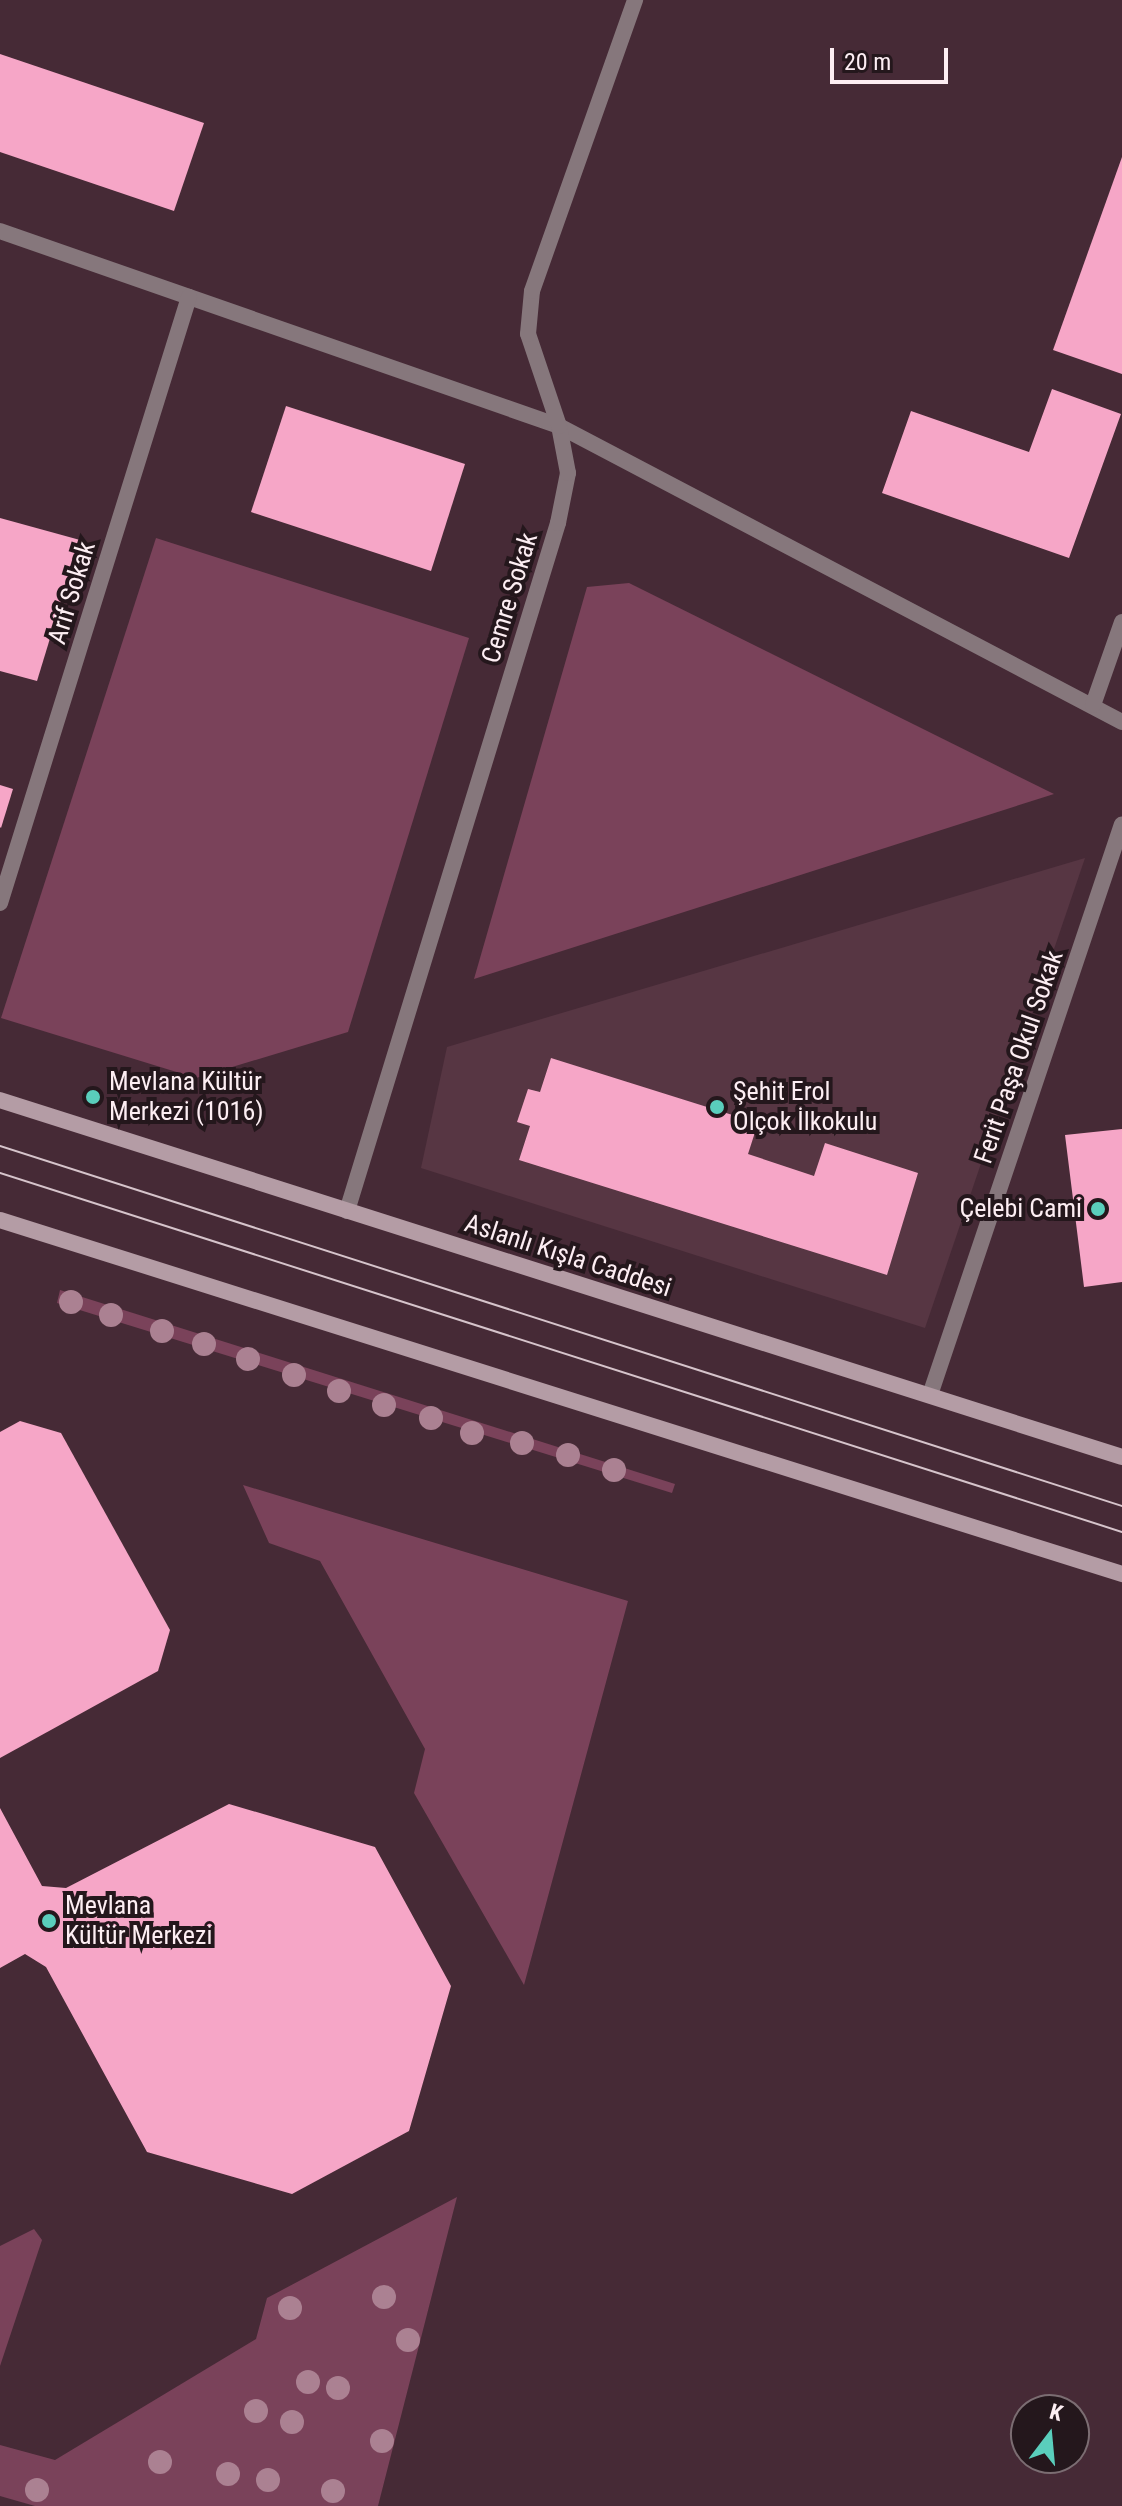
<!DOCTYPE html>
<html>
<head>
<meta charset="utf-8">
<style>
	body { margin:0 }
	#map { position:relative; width:1122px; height:2506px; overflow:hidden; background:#462a36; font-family:"Roboto Condensed",sans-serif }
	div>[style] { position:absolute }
	.built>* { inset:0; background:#573643 }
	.green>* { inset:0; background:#7a425a }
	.building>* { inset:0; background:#f6a6c7 }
	.street>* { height:16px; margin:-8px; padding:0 8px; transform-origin:8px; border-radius:8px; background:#86777c }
	.secondary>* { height:16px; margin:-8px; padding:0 8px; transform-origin:8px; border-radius:8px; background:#b49ca5 }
	.tram>* { height:2px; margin:-1px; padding:0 1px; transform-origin:1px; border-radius:1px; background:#d6c4cb }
	.trees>* { width:24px; height:24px; margin:-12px; border-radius:50%; background:#ab8192 }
	.dots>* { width:22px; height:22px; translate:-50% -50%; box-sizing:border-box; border:4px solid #24171c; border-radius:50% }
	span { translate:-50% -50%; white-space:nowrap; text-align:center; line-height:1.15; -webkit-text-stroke:8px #24171c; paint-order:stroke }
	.street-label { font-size:26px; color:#fdeef3 }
	.poi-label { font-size:26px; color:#fdeef3 }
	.left { translate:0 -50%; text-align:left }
	.right { translate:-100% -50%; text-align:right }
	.north { position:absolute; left:1010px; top:2394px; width:80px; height:80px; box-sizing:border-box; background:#24171c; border:2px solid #7b6d72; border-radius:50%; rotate:16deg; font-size:22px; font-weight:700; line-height:32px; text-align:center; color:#fdeef3 }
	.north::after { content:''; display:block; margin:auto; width:28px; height:36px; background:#5acebc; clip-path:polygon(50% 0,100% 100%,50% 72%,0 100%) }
	.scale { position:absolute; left:830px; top:48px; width:118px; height:36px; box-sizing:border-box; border:4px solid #fdeef3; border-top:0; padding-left:10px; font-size:24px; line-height:28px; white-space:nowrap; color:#fdeef3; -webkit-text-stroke:6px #24171c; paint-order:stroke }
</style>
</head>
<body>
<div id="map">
	<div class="built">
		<i style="clip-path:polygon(1085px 858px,925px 1328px,421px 1168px,447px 1047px)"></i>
	</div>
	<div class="green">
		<i style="clip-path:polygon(156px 538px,469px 638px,348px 1032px,196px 1078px,1px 1018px)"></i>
		<i style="clip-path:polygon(629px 583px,1054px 794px,474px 979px,587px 587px)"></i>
		<i style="clip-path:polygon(60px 1290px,675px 1484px,672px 1493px,57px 1303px)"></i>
		<i style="clip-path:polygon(243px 1485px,628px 1601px,524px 1985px,414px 1793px,425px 1749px,320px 1561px,269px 1543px)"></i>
		<i style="clip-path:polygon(457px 2197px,378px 2506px,35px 2506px,0 2496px,0 2445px,55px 2460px,256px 2339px,267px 2298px)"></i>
		<i style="clip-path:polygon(34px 2229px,42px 2240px,0 2366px,0 2246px)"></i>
	</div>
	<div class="building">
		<i style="clip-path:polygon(0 54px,204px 123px,174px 211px,0 152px)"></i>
		<i style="clip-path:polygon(1122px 157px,1122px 374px,1053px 350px)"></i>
		<i style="clip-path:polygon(1052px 389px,1121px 414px,1069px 558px,882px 493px,911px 411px,1029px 452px)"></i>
		<i style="clip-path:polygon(286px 406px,465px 464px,431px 571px,251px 512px)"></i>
		<i style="clip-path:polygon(0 518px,80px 540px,37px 681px,0 671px)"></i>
		<i style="clip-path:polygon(0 785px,13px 789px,1px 828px,0 827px)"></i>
		<i style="clip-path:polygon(551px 1058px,758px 1123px,748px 1154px,814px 1176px,825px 1143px,918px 1173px,887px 1275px,519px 1160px,530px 1126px,517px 1122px,528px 1089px,540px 1092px)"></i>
		<i style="clip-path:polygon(1122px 1129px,1122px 1282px,1084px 1287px,1065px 1135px)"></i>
		<i style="clip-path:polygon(20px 1421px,61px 1433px,170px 1630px,158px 1671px,0 1758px,0 1432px)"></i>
		<i style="clip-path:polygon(229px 1804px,375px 1847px,451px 1986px,409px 2131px,292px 2194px,147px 2152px,46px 1967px,25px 1954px,0 1968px,0 1808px,42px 1886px,66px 1888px)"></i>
	</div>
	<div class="street">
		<i style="left:0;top:231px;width:592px;rotate:19.23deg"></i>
		<i style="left:559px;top:426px;width:636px;rotate:27.73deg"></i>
		<i style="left:1093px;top:705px;width:88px;rotate:-70.7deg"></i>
		<i style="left:0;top:903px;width:635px;rotate:-72.68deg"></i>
		<i style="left:347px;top:1211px;width:720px;rotate:-72.95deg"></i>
		<i style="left:558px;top:523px;width:51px;rotate:-78.7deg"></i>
		<i style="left:568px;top:473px;width:48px;rotate:-100.8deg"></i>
		<i style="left:559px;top:426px;width:97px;rotate:-108.6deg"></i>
		<i style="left:528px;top:334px;width:43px;rotate:-84.7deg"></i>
		<i style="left:532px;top:291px;width:309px;rotate:-70.5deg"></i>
		<i style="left:930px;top:1395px;width:602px;rotate:-71.41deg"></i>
	</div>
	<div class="secondary">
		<i style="left:0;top:1100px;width:1177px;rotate:17.65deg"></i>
		<i style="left:0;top:1220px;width:1177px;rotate:17.51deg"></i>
	</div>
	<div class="tram">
		<i style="left:0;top:1146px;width:1178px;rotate:17.79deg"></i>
		<i style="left:0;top:1173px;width:1178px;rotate:17.74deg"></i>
	</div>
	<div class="trees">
		<i style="left:71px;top:1302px"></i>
		<i style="left:111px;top:1315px"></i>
		<i style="left:162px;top:1331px"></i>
		<i style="left:204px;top:1344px"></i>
		<i style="left:248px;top:1359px"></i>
		<i style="left:294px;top:1375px"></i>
		<i style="left:339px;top:1391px"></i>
		<i style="left:384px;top:1405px"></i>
		<i style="left:431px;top:1418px"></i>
		<i style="left:472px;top:1433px"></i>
		<i style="left:522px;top:1443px"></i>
		<i style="left:568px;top:1455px"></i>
		<i style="left:614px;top:1470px"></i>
		<i style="left:384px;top:2297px"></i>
		<i style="left:290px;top:2308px"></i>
		<i style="left:408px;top:2340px"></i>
		<i style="left:308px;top:2382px"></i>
		<i style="left:338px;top:2388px"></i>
		<i style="left:256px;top:2411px"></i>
		<i style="left:292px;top:2422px"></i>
		<i style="left:382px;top:2441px"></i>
		<i style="left:160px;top:2462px"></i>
		<i style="left:228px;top:2474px"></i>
		<i style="left:268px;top:2480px"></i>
		<i style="left:37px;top:2490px"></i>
		<i style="left:333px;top:2491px"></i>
	</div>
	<div class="dots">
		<i style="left:93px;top:1097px;background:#5acebc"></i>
		<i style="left:717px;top:1107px;background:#5acebc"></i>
		<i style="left:1098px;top:1209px;background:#5acebc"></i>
		<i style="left:49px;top:1921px;background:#5acebc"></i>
	</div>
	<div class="street-label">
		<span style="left:72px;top:593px;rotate:-73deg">Arif Sokak</span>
		<span style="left:510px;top:598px;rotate:-73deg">Cemre Sokak</span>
		<span style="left:1019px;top:1057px;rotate:-71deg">Ferit Paşa Okul Sokak</span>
		<span style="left:568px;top:1256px;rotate:18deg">Aslanlı Kışla Caddesi</span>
	</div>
	<div class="poi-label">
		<span class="left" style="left:109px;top:1097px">Mevlana Kültür<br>Merkezi (1016)</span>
		<span class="left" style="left:733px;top:1107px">Şehit Erol<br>Olçok İlkokulu</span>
		<span class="right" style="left:1082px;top:1209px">Çelebi Cami</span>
		<span class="left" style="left:65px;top:1921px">Mevlana<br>Kültür Merkezi</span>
	</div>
	<div class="north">K</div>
	<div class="scale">20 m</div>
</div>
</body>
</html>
